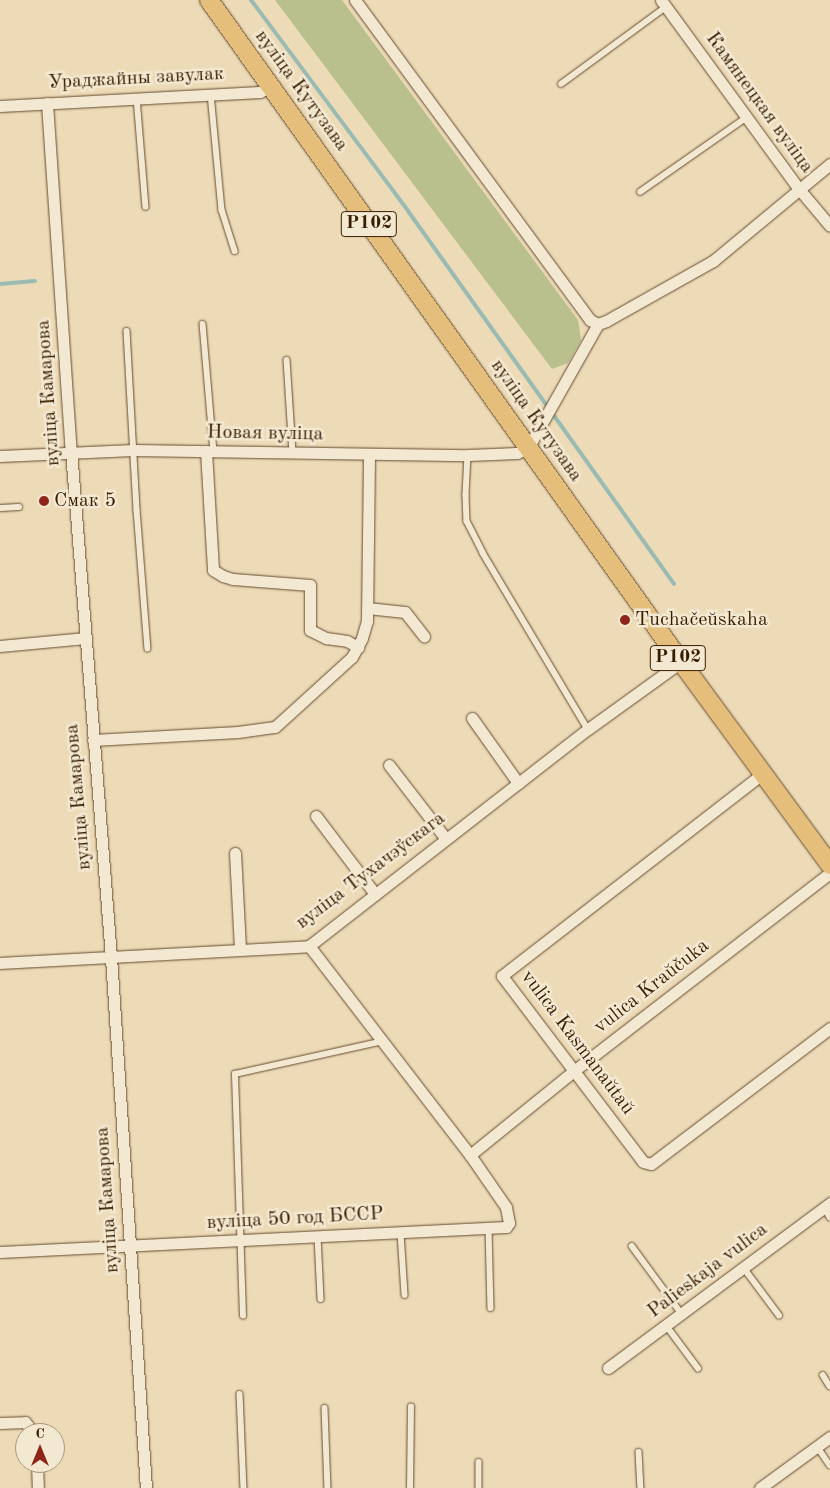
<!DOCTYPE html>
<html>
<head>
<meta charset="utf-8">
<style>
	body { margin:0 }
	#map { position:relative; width:830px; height:1488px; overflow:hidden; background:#eddbb8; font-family:"Old Standard TT",serif }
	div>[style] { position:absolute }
	.green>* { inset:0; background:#b9c08e }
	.stream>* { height:4px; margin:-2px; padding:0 2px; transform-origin:2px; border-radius:2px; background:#99bbb1 }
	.path>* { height:2px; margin-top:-1px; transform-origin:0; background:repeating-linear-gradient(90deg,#391d00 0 1px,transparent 0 3.5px) }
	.roads { filter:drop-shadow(0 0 1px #664c2e) drop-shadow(0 0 1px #664c2e) }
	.lane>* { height:5.5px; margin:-2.75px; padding:0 2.75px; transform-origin:2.75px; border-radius:2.75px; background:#f3e8d1 }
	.street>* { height:11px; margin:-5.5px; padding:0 5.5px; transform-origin:5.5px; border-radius:5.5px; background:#f3e8d1 }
	.primary>* { height:18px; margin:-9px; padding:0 9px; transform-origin:9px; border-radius:9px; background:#e6be7c }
	.dots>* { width:14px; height:14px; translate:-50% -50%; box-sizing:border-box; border:2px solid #f3e8d1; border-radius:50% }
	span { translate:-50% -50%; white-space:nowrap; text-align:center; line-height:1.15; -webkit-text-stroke:5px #f3e8d1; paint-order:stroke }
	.shield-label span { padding:1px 4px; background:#f3e8d1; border:1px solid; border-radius:4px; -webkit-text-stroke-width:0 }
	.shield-label { font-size:19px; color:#391d00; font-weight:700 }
	.street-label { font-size:20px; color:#391d00 }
	.poi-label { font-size:20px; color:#391d00 }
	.left { translate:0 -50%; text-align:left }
	.north { position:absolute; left:15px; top:1423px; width:50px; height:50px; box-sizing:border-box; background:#f3e8d1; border:1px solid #a9977d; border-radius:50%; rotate:0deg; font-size:14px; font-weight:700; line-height:20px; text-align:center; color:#391d00 }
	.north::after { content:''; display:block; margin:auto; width:18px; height:22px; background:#8f2418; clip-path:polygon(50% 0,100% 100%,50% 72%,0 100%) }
</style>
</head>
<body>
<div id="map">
	<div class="green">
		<i style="clip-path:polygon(275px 0,342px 0,578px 320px,581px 340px,568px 363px,552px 369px)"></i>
	</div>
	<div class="stream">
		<i style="left:251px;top:0;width:263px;rotate:53.3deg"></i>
		<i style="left:408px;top:211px;width:458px;rotate:54.5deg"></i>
		<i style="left:0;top:284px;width:35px;rotate:-5deg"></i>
	</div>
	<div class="path">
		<i style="left:625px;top:620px;width:7px;rotate:-34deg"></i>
	</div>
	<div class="roads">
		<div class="lane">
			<i style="left:561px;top:84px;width:130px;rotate:-36.3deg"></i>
			<i style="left:211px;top:94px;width:117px;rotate:84.6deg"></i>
			<i style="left:222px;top:210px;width:43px;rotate:72.4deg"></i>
			<i style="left:137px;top:98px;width:109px;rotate:85.3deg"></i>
			<i style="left:640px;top:192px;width:131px;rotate:-35deg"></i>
			<i style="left:203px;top:324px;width:128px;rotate:85.1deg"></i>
			<i style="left:127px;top:331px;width:179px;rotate:86.8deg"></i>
			<i style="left:137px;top:510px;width:139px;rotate:85.5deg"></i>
			<i style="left:287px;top:360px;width:93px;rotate:86.3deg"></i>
			<i style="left:468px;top:455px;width:40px;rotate:92.9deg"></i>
			<i style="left:466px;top:495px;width:26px;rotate:88deg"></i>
			<i style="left:467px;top:521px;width:36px;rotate:63deg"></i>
			<i style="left:483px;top:553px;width:205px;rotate:59.2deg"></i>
			<i style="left:0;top:508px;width:19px;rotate:-3deg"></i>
			<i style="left:824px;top:1207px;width:12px;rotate:59deg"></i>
			<i style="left:489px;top:1228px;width:80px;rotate:88.6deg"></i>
			<i style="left:401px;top:1233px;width:62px;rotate:86.3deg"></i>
			<i style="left:318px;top:1237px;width:62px;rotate:87.2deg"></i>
			<i style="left:632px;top:1246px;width:84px;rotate:53.7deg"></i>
			<i style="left:744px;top:1268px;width:59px;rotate:53.3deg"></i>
			<i style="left:243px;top:1316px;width:242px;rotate:-91.9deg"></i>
			<i style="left:235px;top:1074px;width:153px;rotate:-12.5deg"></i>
			<i style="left:666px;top:1325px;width:54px;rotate:53.3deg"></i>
			<i style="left:823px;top:1375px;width:13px;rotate:58deg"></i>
			<i style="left:240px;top:1394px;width:94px;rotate:87.6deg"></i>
			<i style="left:325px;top:1408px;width:80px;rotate:87.9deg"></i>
			<i style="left:817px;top:1446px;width:23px;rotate:56deg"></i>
			<i style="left:639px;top:1452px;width:36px;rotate:87deg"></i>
			<i style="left:479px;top:1462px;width:26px;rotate:90deg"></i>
			<i style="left:410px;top:1488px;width:81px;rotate:-89.3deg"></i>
		</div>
		<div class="street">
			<i style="left:355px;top:0;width:397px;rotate:53.7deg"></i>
			<i style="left:590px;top:320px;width:9px;rotate:27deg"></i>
			<i style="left:598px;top:324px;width:9px;rotate:-21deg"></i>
			<i style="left:606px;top:321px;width:123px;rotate:-29.3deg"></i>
			<i style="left:713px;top:261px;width:152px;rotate:-39.7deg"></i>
			<i style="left:661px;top:0;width:234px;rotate:53.9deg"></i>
			<i style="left:799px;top:189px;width:48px;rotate:50deg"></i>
			<i style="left:47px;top:103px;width:349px;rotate:86.1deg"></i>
			<i style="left:71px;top:451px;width:508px;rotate:85.48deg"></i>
			<i style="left:111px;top:957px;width:532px;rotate:86.23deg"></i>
			<i style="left:0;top:106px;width:260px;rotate:-3.1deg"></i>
			<i style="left:260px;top:92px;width:13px;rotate:-32deg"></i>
			<i style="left:206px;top:451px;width:119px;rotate:86.6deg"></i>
			<i style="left:213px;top:570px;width:12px;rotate:31deg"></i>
			<i style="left:223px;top:576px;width:10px;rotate:17deg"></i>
			<i style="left:233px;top:579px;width:77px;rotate:4.5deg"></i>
			<i style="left:310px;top:585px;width:45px;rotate:90deg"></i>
			<i style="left:310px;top:630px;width:18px;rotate:27deg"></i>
			<i style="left:326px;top:638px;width:21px;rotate:8deg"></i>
			<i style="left:347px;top:641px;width:13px;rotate:29deg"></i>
			<i style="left:0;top:456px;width:133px;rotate:-2.6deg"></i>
			<i style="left:133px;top:450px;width:335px;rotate:0.9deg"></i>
			<i style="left:468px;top:455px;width:49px;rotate:-2.3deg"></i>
			<i style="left:517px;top:453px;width:12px;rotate:-24deg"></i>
			<i style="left:528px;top:448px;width:142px;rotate:-60.6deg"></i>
			<i style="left:367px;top:608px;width:38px;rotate:6deg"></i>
			<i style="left:405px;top:612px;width:31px;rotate:52deg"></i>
			<i style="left:0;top:646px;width:86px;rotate:-5.3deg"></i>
			<i style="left:472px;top:718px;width:80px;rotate:54.7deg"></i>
			<i style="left:93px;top:740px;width:145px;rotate:-3.2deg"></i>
			<i style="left:238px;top:732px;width:37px;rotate:-8deg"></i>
			<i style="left:275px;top:727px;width:104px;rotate:-42.3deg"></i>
			<i style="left:352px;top:657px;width:21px;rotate:-62deg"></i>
			<i style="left:362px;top:638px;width:18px;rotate:-74deg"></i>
			<i style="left:367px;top:621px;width:167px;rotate:-89.3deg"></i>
			<i style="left:389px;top:765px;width:93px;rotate:52.4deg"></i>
			<i style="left:762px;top:774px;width:329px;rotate:142.2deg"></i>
			<i style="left:502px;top:976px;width:233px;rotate:52.8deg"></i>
			<i style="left:643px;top:1162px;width:8px;rotate:14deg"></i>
			<i style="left:651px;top:1164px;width:225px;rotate:-37.2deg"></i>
			<i style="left:316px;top:816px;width:98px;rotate:52.9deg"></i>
			<i style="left:235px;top:853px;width:97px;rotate:87deg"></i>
			<i style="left:0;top:963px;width:309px;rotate:-3.1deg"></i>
			<i style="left:309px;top:946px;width:353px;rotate:-37.9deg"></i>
			<i style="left:588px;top:729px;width:115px;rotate:-35.8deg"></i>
			<i style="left:470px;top:1155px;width:135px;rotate:-39deg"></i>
			<i style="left:575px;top:1070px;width:322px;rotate:-37.7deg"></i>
			<i style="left:0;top:1252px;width:507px;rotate:-2.83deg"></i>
			<i style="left:506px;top:1227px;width:5px;rotate:-53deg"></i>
			<i style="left:509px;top:1223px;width:16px;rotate:-101deg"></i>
			<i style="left:506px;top:1207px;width:63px;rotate:-124.7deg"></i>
			<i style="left:470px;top:1155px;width:264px;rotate:-127.6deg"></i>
			<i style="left:608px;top:1368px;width:277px;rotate:-36.6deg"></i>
			<i style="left:0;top:1423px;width:25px;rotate:-2deg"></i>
			<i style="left:25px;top:1422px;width:14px;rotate:51deg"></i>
			<i style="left:37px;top:1463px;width:25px;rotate:88deg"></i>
			<i style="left:760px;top:1488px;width:87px;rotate:-36.1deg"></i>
		</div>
		<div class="primary">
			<i style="left:209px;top:0;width:813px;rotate:54.51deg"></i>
			<i style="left:681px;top:662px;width:252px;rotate:53.7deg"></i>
		</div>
	</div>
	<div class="dots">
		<i style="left:44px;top:501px;background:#8f2418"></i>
		<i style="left:625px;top:620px;background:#8f2418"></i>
	</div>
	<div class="shield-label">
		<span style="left:369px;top:224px">Р102</span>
		<span style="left:678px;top:658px">Р102</span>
	</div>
	<div class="street-label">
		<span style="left:136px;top:79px;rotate:-3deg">Ураджайны завулак</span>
		<span style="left:301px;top:91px;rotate:54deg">вуліца Кутузава</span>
		<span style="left:759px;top:103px;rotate:54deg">Камянецкая вуліца</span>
		<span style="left:49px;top:393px;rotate:-94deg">вуліца Камарова</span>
		<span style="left:536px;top:421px;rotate:55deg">вуліца Кутузава</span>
		<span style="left:265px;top:434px;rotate:1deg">Новая вуліца</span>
		<span style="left:79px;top:797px;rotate:-95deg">вуліца Камарова</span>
		<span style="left:371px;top:871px;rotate:-37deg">вуліца Тухачэўскага</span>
		<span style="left:652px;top:987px;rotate:-38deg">vulica Kraŭčuka</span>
		<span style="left:577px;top:1043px;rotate:53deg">vulica Kasmanaŭtaŭ</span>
		<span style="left:108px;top:1200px;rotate:-94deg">вуліца Камарова</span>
		<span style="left:295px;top:1219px;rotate:-3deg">вуліца 50 год БССР</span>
		<span style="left:708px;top:1271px;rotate:-37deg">Palieskaja vulica</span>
	</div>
	<div class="poi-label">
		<span class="left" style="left:54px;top:501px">Смак 5</span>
		<span class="left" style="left:635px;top:620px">Tuchačeŭskaha</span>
	</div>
	<div class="north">С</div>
</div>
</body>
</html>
